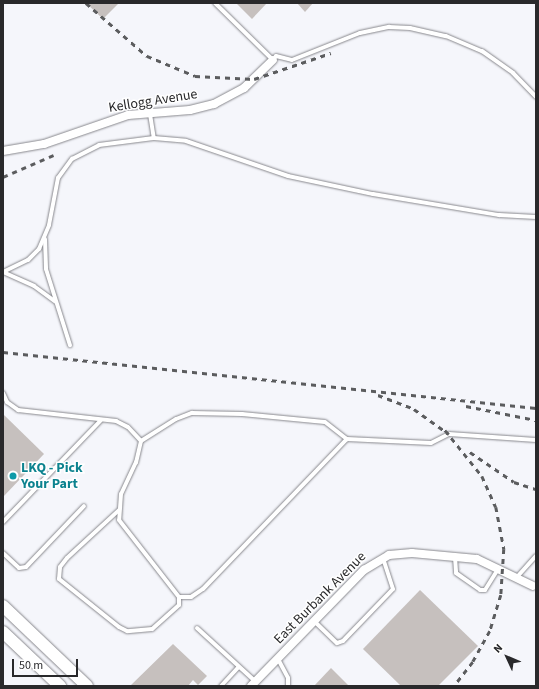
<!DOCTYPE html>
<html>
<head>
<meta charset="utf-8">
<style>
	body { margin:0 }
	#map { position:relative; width:539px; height:689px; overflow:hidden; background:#f5f6fb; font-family:"Source Sans 3",sans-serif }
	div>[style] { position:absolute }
	.building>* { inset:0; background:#c6c0be }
	.roads { filter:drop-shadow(0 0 1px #88888d) drop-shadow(0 0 1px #88888d) }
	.service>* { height:4px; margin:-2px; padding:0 2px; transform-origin:2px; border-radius:2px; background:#fff }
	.minor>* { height:8px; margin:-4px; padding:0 4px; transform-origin:4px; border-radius:4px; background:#fff }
	.secondary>* { height:12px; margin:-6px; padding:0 6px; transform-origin:6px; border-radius:6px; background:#fff }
	.rail>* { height:2.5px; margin-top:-1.25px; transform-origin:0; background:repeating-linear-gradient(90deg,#5b5c5e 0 5px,transparent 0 10px) }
	.dots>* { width:11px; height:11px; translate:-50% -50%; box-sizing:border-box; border:2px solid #fff; border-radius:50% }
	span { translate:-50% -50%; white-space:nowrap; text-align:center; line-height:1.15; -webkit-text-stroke:3px #fff; paint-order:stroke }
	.street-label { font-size:14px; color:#29292b }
	.culture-label { font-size:14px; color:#0d838f; font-weight:700 }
	.left { translate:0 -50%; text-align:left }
	.frame { position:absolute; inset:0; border:4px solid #29292b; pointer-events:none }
	.north { position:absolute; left:487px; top:637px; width:40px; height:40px; -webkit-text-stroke:3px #fff; paint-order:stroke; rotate:314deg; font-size:11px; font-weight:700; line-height:16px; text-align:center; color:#29292b }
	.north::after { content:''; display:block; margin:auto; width:14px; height:18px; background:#29292b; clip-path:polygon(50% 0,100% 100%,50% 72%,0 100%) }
	.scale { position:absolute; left:12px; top:659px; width:66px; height:18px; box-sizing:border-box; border:2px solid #29292b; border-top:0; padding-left:5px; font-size:12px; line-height:14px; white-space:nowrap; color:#29292b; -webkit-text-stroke:3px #fff; paint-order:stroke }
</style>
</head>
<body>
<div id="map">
	<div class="building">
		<i style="clip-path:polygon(86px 3px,119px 3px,103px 19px)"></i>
		<i style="clip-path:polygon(236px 3px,267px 3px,252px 19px)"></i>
		<i style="clip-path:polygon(297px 3px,313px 3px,305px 12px)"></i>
		<i style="clip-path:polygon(3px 414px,44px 454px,3px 497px)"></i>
		<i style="clip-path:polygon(420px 590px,478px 646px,438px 686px,401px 686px,363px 649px)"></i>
		<i style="clip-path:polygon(173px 644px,207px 676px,198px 685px,193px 680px,188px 686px,130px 686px)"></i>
		<i style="clip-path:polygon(331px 668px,349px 686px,314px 686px)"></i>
	</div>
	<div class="roads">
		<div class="service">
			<i style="left:215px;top:3px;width:81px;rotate:44.5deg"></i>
			<i style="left:273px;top:60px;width:5px;rotate:-53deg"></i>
			<i style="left:276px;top:56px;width:16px;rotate:14deg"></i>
			<i style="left:292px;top:60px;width:73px;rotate:-21.7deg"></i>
			<i style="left:360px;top:33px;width:30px;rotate:-12deg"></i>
			<i style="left:389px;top:27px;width:21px;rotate:3deg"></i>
			<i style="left:410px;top:28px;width:37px;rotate:13deg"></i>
			<i style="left:446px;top:36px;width:39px;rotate:23deg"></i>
			<i style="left:482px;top:51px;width:38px;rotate:35deg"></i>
			<i style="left:513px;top:73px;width:33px;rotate:46deg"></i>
			<i style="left:150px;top:114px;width:24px;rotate:81deg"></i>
			<i style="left:154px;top:138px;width:32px;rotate:5deg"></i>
			<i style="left:186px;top:141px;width:108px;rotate:18.9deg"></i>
			<i style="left:288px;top:176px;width:87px;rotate:12deg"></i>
			<i style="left:373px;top:194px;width:128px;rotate:9.5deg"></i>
			<i style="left:499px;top:215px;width:37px;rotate:3deg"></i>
			<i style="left:45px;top:239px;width:30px;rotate:88deg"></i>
			<i style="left:46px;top:269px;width:80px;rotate:72.5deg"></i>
			<i style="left:3px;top:272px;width:28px;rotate:-26deg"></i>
			<i style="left:28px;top:260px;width:16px;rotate:-45deg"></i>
			<i style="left:39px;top:249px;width:26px;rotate:-67deg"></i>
			<i style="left:49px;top:225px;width:48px;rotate:-79.2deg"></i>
			<i style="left:58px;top:178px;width:24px;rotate:-54deg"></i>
			<i style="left:72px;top:159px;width:30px;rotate:-27deg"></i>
			<i style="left:99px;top:145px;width:55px;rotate:-7.3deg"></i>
			<i style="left:3px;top:272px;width:34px;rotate:24deg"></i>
			<i style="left:34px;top:286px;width:26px;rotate:36deg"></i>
			<i style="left:3px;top:393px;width:10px;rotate:66deg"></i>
			<i style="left:7px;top:402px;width:14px;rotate:36deg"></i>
			<i style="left:18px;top:410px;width:99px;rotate:6.4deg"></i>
			<i style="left:116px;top:421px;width:13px;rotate:27deg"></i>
			<i style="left:128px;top:427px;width:19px;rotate:47deg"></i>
			<i style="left:141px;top:441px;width:22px;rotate:103deg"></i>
			<i style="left:136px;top:462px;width:35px;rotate:115deg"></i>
			<i style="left:121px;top:494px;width:26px;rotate:94deg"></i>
			<i style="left:119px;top:520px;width:98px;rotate:52.1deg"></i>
			<i style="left:179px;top:597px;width:8px;rotate:90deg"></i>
			<i style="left:179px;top:605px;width:36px;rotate:138deg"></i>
			<i style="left:152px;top:629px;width:25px;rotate:175deg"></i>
			<i style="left:127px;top:631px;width:9px;rotate:-153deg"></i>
			<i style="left:119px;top:627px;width:77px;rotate:-141.3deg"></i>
			<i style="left:59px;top:579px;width:12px;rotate:-85deg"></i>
			<i style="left:60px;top:567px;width:11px;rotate:-52deg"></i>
			<i style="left:67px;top:558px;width:71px;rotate:-42.7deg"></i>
			<i style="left:141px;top:441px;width:41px;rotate:-32.2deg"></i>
			<i style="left:176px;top:419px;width:17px;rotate:-21deg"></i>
			<i style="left:192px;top:413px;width:50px;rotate:1.1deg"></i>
			<i style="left:242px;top:414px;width:83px;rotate:5.5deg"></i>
			<i style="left:325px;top:422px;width:28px;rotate:38deg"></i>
			<i style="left:3px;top:522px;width:141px;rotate:-46.1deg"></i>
			<i style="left:3px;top:553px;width:22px;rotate:43deg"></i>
			<i style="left:19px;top:568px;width:7px;rotate:-8deg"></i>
			<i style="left:26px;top:567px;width:84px;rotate:-46.4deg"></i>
			<i style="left:455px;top:557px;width:16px;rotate:86deg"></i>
			<i style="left:456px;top:573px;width:29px;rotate:35deg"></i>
			<i style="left:480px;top:590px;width:5px"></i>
			<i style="left:485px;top:590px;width:25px;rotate:-58deg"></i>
			<i style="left:517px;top:577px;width:28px;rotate:-48deg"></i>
			<i style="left:179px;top:597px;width:12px"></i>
			<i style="left:191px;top:597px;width:14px;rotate:-34deg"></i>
			<i style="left:203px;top:589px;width:208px;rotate:-46.2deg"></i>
			<i style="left:347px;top:439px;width:84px;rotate:2.7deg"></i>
			<i style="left:431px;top:443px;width:20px;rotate:-27deg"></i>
			<i style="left:449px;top:434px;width:87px;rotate:3.9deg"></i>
			<i style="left:314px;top:621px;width:32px;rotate:44deg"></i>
			<i style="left:337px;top:643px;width:6px;rotate:-18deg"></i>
			<i style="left:343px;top:641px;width:72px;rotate:-46.1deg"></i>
			<i style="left:393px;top:589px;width:33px;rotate:-108deg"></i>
			<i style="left:197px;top:628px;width:80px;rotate:42.5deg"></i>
			<i style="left:278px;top:659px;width:21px;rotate:62deg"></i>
			<i style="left:288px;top:678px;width:8px;rotate:90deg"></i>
			<i style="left:221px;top:686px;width:26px;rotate:-47deg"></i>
		</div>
		<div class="minor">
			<i style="left:3px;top:151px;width:42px;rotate:-9.7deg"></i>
			<i style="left:44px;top:144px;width:89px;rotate:-19deg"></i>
			<i style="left:128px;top:115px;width:62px;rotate:-4.6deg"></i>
			<i style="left:190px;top:110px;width:25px;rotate:-14deg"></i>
			<i style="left:214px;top:104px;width:34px;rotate:-28deg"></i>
			<i style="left:244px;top:88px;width:40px;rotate:-44deg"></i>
			<i style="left:251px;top:686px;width:162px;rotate:-45.8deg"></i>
			<i style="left:364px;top:570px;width:29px;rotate:-31deg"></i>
			<i style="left:389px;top:555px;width:23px;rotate:-5deg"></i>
			<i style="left:412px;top:553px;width:65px;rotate:5.3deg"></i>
			<i style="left:477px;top:559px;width:62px;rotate:25.7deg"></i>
		</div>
		<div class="secondary">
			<i style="left:3px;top:606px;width:116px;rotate:43.6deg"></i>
			<i style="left:3px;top:632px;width:79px;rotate:43.5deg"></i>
		</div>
	</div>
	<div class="rail">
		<i style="left:86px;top:3px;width:81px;rotate:41deg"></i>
		<i style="left:147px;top:56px;width:52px;rotate:22.6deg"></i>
		<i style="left:195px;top:76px;width:59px;rotate:2.9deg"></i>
		<i style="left:254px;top:79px;width:81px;rotate:-18.7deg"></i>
		<i style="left:3px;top:177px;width:58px;rotate:-23.5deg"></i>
		<i style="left:3px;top:352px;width:536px;rotate:6deg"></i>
		<i style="left:378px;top:395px;width:39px;rotate:21deg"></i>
		<i style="left:414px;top:409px;width:43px;rotate:35.5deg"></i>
		<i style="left:466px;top:406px;width:71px;rotate:11.3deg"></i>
		<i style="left:445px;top:430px;width:59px;rotate:51.2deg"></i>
		<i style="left:482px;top:476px;width:34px;rotate:66deg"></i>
		<i style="left:496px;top:507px;width:43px;rotate:79.2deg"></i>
		<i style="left:504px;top:549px;width:46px;rotate:93.7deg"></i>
		<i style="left:501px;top:595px;width:38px;rotate:107deg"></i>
		<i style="left:490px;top:631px;width:35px;rotate:119deg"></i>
		<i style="left:473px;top:662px;width:31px;rotate:128deg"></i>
		<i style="left:470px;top:452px;width:53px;rotate:34.3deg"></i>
		<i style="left:514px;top:482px;width:23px;rotate:18deg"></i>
	</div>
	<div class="dots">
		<i style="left:13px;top:476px;background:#0f9aa8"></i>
	</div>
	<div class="street-label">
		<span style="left:153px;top:101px;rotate:-9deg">Kellogg Avenue</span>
		<span style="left:320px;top:598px;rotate:-45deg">East Burbank Avenue</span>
	</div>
	<div class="culture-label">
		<span class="left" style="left:21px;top:476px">LKQ - Pick<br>Your Part</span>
	</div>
	<div class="frame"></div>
	<div class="north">N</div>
	<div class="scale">50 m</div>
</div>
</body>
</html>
